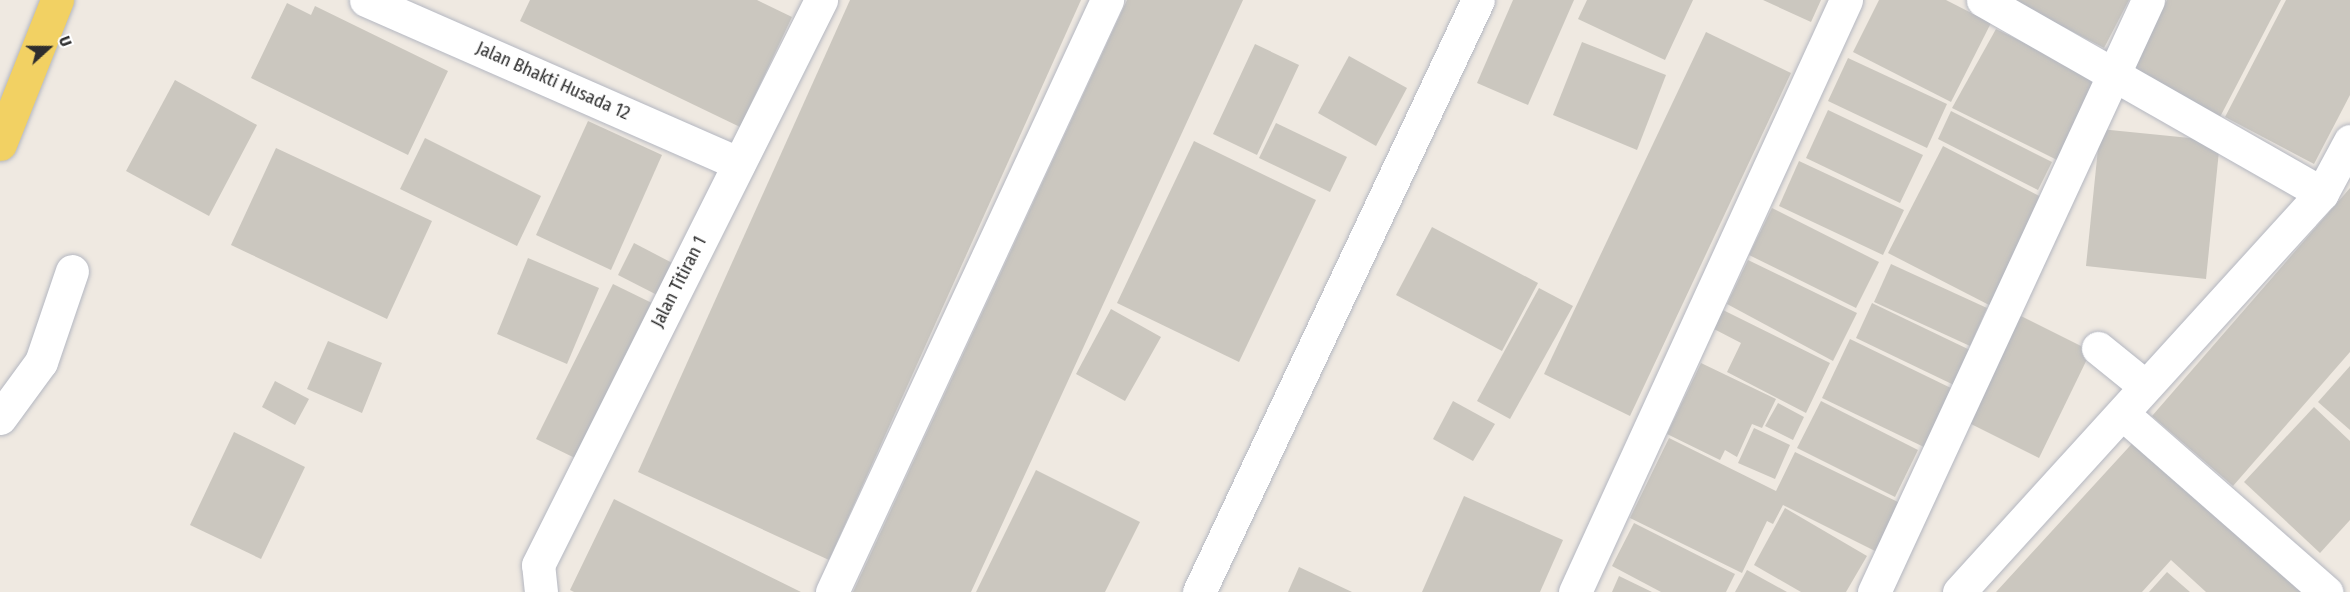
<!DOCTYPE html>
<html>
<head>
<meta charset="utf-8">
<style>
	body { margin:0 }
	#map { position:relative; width:2350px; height:592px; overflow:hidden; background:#efe9e1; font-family:"Fira Sans Condensed",sans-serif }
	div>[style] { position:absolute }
	.building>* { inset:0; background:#cbc7bf }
	.roads { filter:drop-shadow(0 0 2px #b4b7c1) drop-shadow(0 0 2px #b4b7c1) }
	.minor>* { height:33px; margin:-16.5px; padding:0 16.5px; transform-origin:16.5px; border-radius:16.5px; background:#fff }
	.major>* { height:33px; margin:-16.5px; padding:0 16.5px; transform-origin:16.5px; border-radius:16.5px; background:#f2d163 }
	span { translate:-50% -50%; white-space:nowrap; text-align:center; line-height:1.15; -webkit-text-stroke:6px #fff; paint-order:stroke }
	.street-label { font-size:18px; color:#2e2e2e }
	.north { position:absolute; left:18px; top:18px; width:60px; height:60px; -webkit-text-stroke:4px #fff; paint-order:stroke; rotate:69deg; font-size:16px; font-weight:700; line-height:24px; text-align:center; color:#2e2e2e }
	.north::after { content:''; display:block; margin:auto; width:21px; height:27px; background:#2e2e2e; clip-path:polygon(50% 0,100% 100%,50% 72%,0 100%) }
</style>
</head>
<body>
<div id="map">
	<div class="building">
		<i style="clip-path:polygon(530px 0,757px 0,792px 17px,740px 127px,520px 21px)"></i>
		<i style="clip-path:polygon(850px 0,1081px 0,829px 560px,638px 472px)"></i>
		<i style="clip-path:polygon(1127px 0,1243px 0,971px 592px,853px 592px)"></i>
		<i style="clip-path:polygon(1513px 0,1574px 0,1528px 105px,1477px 83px)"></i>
		<i style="clip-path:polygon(1587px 0,1693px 0,1665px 60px,1578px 19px)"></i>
		<i style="clip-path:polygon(1763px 0,1821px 0,1811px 22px)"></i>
		<i style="clip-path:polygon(1879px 0,1946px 0,1991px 23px,1951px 102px,1853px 52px)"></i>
		<i style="clip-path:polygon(2012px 0,2129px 0,2104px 48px)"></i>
		<i style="clip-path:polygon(2167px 0,2281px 0,2220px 117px,2130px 71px)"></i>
		<i style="clip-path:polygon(2286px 0,2350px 0,2350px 95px,2314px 164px,2225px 117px)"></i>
		<i style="clip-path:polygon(287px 3px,311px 15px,315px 6px,448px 71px,408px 155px,251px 78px)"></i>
		<i style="clip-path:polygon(1996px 29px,2096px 78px,2057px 160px,1952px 108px)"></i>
		<i style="clip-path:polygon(1706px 32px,1791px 73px,1630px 416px,1544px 374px)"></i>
		<i style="clip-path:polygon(1582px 42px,1666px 75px,1637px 150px,1553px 115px)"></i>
		<i style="clip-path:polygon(1255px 44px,1299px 65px,1257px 155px,1213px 134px)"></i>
		<i style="clip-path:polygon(1349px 56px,1407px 88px,1376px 146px,1318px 113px)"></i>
		<i style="clip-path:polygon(1848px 58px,1947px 104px,1927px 148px,1828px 101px)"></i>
		<i style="clip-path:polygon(175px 80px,257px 125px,209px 216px,126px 171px)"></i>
		<i style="clip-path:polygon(1828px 110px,1923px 155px,1900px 203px,1806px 158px)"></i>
		<i style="clip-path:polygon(1951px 111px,2052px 162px,2038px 190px,1938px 139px)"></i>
		<i style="clip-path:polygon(588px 121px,662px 155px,611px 270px,536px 235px)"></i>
		<i style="clip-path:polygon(1276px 123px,1347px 157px,1330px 192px,1259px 158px)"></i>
		<i style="clip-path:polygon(2100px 129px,2220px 141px,2206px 279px,2086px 266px)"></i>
		<i style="clip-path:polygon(425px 138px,541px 196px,517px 246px,400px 189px)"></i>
		<i style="clip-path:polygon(1194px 141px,1316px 200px,1239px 362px,1117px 303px)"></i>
		<i style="clip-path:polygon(1943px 146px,2047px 200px,1993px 307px,1888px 253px)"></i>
		<i style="clip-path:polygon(276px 148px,432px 221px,387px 319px,231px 245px)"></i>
		<i style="clip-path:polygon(1799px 161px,1904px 210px,1883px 255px,1779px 206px)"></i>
		<i style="clip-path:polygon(2350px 188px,2350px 352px,2233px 486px,2152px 416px)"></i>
		<i style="clip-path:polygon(1772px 208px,1879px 262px,1856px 308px,1749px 255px)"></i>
		<i style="clip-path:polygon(1432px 227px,1538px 283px,1502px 351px,1396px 295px)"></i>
		<i style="clip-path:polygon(634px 243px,678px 266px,663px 298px,618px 275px)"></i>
		<i style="clip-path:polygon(528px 258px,599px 288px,567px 364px,497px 334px)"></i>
		<i style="clip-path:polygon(1748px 260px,1857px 313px,1833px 361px,1727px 304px)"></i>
		<i style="clip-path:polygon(1891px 264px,1987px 308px,1970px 346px,1874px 302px)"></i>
		<i style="clip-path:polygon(613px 284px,656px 305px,579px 460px,536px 439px)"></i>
		<i style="clip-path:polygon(1539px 288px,1573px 306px,1510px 419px,1477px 401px)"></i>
		<i style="clip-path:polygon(1872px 303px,1972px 351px,1956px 386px,1856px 338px)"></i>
		<i style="clip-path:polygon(1111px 309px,1161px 337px,1125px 401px,1076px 374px)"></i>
		<i style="clip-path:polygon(1723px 310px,1830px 363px,1806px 413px,1727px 372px,1741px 343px,1714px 329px)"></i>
		<i style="clip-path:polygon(2015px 313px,2091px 351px,2039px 458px,1963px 420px)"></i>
		<i style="clip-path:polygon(1850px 339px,1955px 390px,1926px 448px,1822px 398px)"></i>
		<i style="clip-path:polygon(328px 341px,382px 363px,362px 413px,307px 389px)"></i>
		<i style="clip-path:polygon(1701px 363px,1776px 399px,1762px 428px,1752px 424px,1737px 457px,1725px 450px,1720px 460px,1667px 434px)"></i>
		<i style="clip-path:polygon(2350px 366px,2350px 430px,2318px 402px)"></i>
		<i style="clip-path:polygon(275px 381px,309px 399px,295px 425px,262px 407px)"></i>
		<i style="clip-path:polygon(1453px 401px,1495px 424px,1473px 461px,1433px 439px)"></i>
		<i style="clip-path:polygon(1821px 401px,1918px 450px,1895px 497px,1797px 448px)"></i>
		<i style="clip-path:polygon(1778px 403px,1804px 417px,1793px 440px,1765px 426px)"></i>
		<i style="clip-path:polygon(2314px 407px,2350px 441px,2350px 520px,2320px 553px,2244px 482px)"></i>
		<i style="clip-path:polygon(1754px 428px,1790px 445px,1775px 479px,1738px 463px)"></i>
		<i style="clip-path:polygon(234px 432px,305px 467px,261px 559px,190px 525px)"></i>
		<i style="clip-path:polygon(2139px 436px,2303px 592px,2206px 592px,2171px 560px,2142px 592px,1996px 592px)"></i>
		<i style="clip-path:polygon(1669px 438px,1776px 491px,1795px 452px,1900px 503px,1875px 551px,1783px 505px,1773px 524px,1767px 521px,1742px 573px,1630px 518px)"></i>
		<i style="clip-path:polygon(1036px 470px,1140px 522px,1105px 592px,976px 592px)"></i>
		<i style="clip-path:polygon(1464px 496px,1563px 540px,1540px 592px,1422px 592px)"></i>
		<i style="clip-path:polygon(614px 499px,656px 520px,801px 592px,574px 592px,570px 590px)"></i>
		<i style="clip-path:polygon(1785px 508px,1867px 556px,1846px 592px,1801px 592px,1754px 565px)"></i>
		<i style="clip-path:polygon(1634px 523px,1735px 574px,1726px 592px,1661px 592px,1612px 566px)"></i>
		<i style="clip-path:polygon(1299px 567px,1352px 592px,1288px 592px)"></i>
		<i style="clip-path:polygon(1747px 570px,1787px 592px,1735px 592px)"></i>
		<i style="clip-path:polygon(2167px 572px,2190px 592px,2149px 592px)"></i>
		<i style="clip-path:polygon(1619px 576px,1652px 592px,1612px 592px)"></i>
	</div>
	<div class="roads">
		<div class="minor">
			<i style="left:366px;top:0;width:407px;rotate:23.7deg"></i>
			<i style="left:1983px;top:0;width:390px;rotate:29.7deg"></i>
			<i style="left:2098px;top:348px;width:60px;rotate:39deg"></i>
			<i style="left:2124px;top:415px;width:269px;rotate:41.2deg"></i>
			<i style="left:0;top:418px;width:69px;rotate:-53.8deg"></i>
			<i style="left:41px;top:362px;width:96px;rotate:-71.2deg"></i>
			<i style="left:541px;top:592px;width:27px;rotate:-96deg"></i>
			<i style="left:538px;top:565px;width:632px;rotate:-63.39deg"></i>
			<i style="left:832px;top:592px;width:653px;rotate:-65.08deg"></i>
			<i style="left:1199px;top:592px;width:654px;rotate:-64.77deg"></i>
			<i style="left:1575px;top:592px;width:651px;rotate:-65.4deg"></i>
			<i style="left:1874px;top:592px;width:652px;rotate:-65.16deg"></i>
			<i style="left:1959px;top:592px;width:539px;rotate:-47.7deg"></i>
			<i style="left:2322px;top:193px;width:59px;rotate:-61.7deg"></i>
		</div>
		<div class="major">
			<i style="left:0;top:144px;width:155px;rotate:-68.4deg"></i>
		</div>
	</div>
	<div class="street-label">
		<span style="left:553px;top:81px;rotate:24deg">Jalan Bhakti Husada 12</span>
		<span style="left:679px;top:282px;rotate:-63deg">Jalan Titiran 1</span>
	</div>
	<div class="north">U</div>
</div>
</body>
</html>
